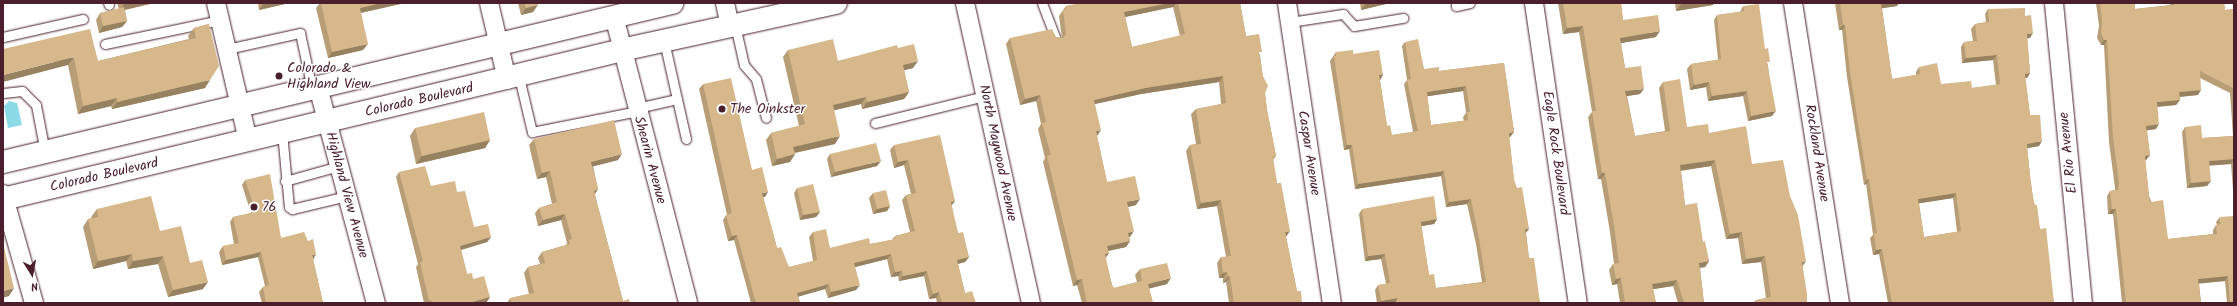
<!DOCTYPE html>
<html>
<head>
<meta charset="utf-8">
<style>
	body { margin:0 }
	#map { position:relative; width:2237px; height:306px; overflow:hidden; background:#fff; font-family:Kalam,sans-serif }
	div>[style] { position:absolute }
	.water>* { inset:0; background:#8adbe5 }
	.roads { filter:drop-shadow(0 0 1px #4a1f2b) drop-shadow(0 0 1px #4a1f2b) }
	.lane>* { height:9px; margin:-4.5px; padding:0 4.5px; transform-origin:4.5px; border-radius:4.5px; background:#fff }
	.street>* { height:18px; margin:-9px; padding:0 9px; transform-origin:9px; border-radius:9px; background:#fff }
	.primary>* { height:22px; margin:-11px; padding:0 11px; transform-origin:11px; border-radius:11px; background:#fff }
	.wall>* { inset:0; background:#b89e77 }
	.shaded-wall>* { inset:0; background:#968161 }
	.building>* { inset:0; background:#d6b88a }
	.dots>* { width:11px; height:11px; translate:-50% -50%; box-sizing:border-box; border:2px solid #fff; border-radius:50% }
	span { translate:-50% -50%; white-space:nowrap; text-align:center; line-height:1.15; -webkit-text-stroke:3px #fff; paint-order:stroke }
	.poi-label { font-size:14px; color:#4a1f2b }
	.left { translate:0 -50%; text-align:left }
	.street-label { font-size:14px; color:#4a1f2b }
	.frame { position:absolute; inset:0; border:4px solid #4a1f2b; pointer-events:none }
	.north { position:absolute; left:12px; top:254px; width:40px; height:40px; -webkit-text-stroke:3px #fff; paint-order:stroke; rotate:169deg; font-size:11px; font-weight:700; line-height:16px; text-align:center; color:#4a1f2b }
	.north::after { content:''; display:block; margin:auto; width:14px; height:18px; background:#4a1f2b; clip-path:polygon(50% 0,100% 100%,50% 72%,0 100%) }
</style>
</head>
<body>
<div id="map">
	<div class="water">
		<i style="clip-path:polygon(9px 101px,17px 103px,22px 125px,8px 128px,4px 106px)"></i>
	</div>
	<div class="roads">
		<div class="lane">
			<i style="left:108px;top:3px;width:2px;rotate:63deg"></i>
			<i style="left:1042px;top:3px;width:39px;rotate:69deg"></i>
			<i style="left:1456px;top:3px;width:3px;rotate:90deg"></i>
			<i style="left:1456px;top:6px;width:14px;rotate:-12deg"></i>
			<i style="left:1290px;top:22px;width:54px;rotate:-8.6deg"></i>
			<i style="left:1343px;top:14px;width:16px;rotate:47deg"></i>
			<i style="left:1354px;top:26px;width:50px;rotate:-9.3deg"></i>
			<i style="left:735px;top:25px;width:41px;rotate:77.3deg"></i>
			<i style="left:744px;top:65px;width:18px;rotate:49deg"></i>
			<i style="left:756px;top:79px;width:40px;rotate:75.6deg"></i>
			<i style="left:3px;top:37px;width:82px;rotate:-12.7deg"></i>
			<i style="left:664px;top:41px;width:59px;rotate:77.4deg"></i>
			<i style="left:105px;top:44px;width:117px;rotate:-11.8deg"></i>
			<i style="left:227px;top:49px;width:75px;rotate:-12.4deg"></i>
			<i style="left:300px;top:33px;width:57px;rotate:77.9deg"></i>
			<i style="left:519px;top:77px;width:57px;rotate:76.7deg"></i>
			<i style="left:532px;top:132px;width:108px;rotate:-11.2deg"></i>
			<i style="left:3px;top:93px;width:19px;rotate:-6deg"></i>
			<i style="left:22px;top:91px;width:20px;rotate:45deg"></i>
			<i style="left:36px;top:105px;width:48px;rotate:79.2deg"></i>
			<i style="left:637px;top:108px;width:41px;rotate:-12.7deg"></i>
			<i style="left:677px;top:99px;width:41px;rotate:77.3deg"></i>
			<i style="left:875px;top:123px;width:113px;rotate:-13.8deg"></i>
			<i style="left:282px;top:132px;width:75px;rotate:84.7deg"></i>
			<i style="left:289px;top:207px;width:4px;rotate:34deg"></i>
			<i style="left:292px;top:209px;width:57px;rotate:-13.3deg"></i>
			<i style="left:285px;top:181px;width:56px;rotate:-15.5deg"></i>
		</div>
		<div class="street">
			<i style="left:216px;top:3px;width:142px;rotate:76.9deg"></i>
			<i style="left:489px;top:3px;width:79px;rotate:76.8deg"></i>
			<i style="left:725px;top:3px;width:24px;rotate:78deg"></i>
			<i style="left:965px;top:3px;width:307px;rotate:77.6deg"></i>
			<i style="left:1287px;top:3px;width:303px;rotate:81.5deg"></i>
			<i style="left:1534px;top:3px;width:303px;rotate:81.7deg"></i>
			<i style="left:1793px;top:3px;width:304px;rotate:81.1deg"></i>
			<i style="left:2054px;top:3px;width:301px;rotate:84.5deg"></i>
			<i style="left:614px;top:16px;width:296px;rotate:75.5deg"></i>
			<i style="left:318px;top:87px;width:224px;rotate:75deg"></i>
			<i style="left:3px;top:194px;width:113px;rotate:74.1deg"></i>
		</div>
		<div class="primary">
			<i style="left:3px;top:162px;width:688px;rotate:-13.37deg"></i>
			<i style="left:3px;top:199px;width:637px;rotate:-13.53deg"></i>
			<i style="left:622px;top:50px;width:219px;rotate:-12.4deg"></i>
		</div>
	</div>
	<div class="wall">
		<i style="clip-path:polygon(117px 3px,154px 3px,125px 10px,127px 21px,122px 27px,99px 33px,96px 20px,100px 13px,119px 9px)"></i>
		<i style="clip-path:polygon(258px 3px,289px 3px,259px 10px)"></i>
		<i style="clip-path:polygon(320px 3px,405px 3px,361px 13px,363px 50px,328px 58px,316px 8px)"></i>
		<i style="clip-path:polygon(518px 3px,538px 3px,533px 12px,521px 15px)"></i>
		<i style="clip-path:polygon(evenodd,1082px 3px,1240px 3px,1246px 36px,1260px 55px,1267px 110px,1276px 156px,1273px 160px,1286px 237px,1297px 291px,1302px 303px,1229px 303px,1226px 282px,1223px 283px,1223px 278px,1219px 278px,1217px 263px,1221px 257px,1226px 257px,1217px 206px,1197px 209px,1186px 151px,1190px 145px,1196px 144px,1191px 114px,1196px 109px,1221px 104px,1219px 82px,1141px 94px,1095px 104px,1097px 136px,1107px 182px,1136px 205px,1128px 207px,1130px 237px,1129px 237px,1130px 241px,1126px 247px,1108px 251px,1109px 253px,1105px 258px,1112px 285px,1114px 288px,1137px 282px,1135px 275px,1140px 269px,1167px 284px,1149px 288px,1153px 303px,1082px 303px,1077px 285px,1073px 286px,1043px 162px,1045px 158px,1038px 129px,1041px 124px,1036px 101px,1020px 105px,1006px 44px,1010px 38px,1056px 37px,1062px 38px,1059px 16px,1066px 6px,1082px 3px,1173px 7px,1180px 36px,1132px 47px,1125px 17px,1173px 7px)"></i>
		<i style="clip-path:polygon(1360px 3px,1390px 3px,1361px 10px)"></i>
		<i style="clip-path:polygon(1558px 3px,1621px 3px,1623px 20px,1656px 37px,1621px 43px,1625px 68px,1640px 94px,1627px 96px,1635px 136px,1665px 131px,1659px 88px,1663px 82px,1687px 127px,1709px 133px,1752px 164px,1802px 266px,1807px 303px,1753px 303px,1756px 300px,1766px 298px,1761px 262px,1742px 264px,1738px 238px,1726px 239px,1711px 166px,1681px 171px,1685px 205px,1703px 242px,1709px 261px,1705px 267px,1700px 268px,1704px 303px,1678px 303px,1673px 286px,1653px 289px,1656px 303px,1620px 303px,1617px 284px,1612px 285px,1609px 270px,1613px 264px,1614px 264px,1610px 232px,1601px 179px,1598px 179px,1588px 117px,1592px 112px,1579px 32px,1563px 34px)"></i>
		<i style="clip-path:polygon(1675px 3px,1714px 3px,1713px 5px,1676px 11px)"></i>
		<i style="clip-path:polygon(evenodd,1835px 3px,1899px 3px,1897px 6px,1882px 8px,1892px 79px,1916px 75px,1916px 72px,1919px 67px,1941px 84px,1972px 88px,1996px 85px,1993px 60px,1962px 63px,1961px 47px,1964px 42px,1973px 41px,1971px 29px,1975px 24px,1986px 22px,1985px 14px,1988px 9px,2025px 16px,2030px 38px,2027px 38px,2030px 73px,2027px 78px,2025px 78px,2030px 115px,2039px 146px,2027px 148px,2030px 176px,2033px 198px,2040px 229px,2054px 303px,1888px 303px,1879px 254px,1873px 255px,1870px 238px,1873px 235px,1866px 184px,1864px 185px,1847px 77px,1842px 30px,1839px 30px,1835px 3px,1953px 198px,1957px 232px,1924px 237px,1919px 203px,1953px 198px)"></i>
		<i style="clip-path:polygon(2096px 3px,2135px 3px,2135px 9px,2170px 5px,2170px 3px,2224px 3px,2225px 10px,2234px 9px,2234px 203px,2231px 164px,2209px 165px,2207px 186px,2187px 188px,2182px 132px,2185px 127px,2202px 138px,2233px 136px,2230px 93px,2200px 78px,2198px 95px,2180px 97px,2180px 100px,2176px 105px,2157px 107px,2156px 129px,2147px 130px,2150px 155px,2146px 160px,2145px 160px,2149px 196px,2168px 239px,2213px 234px,2213px 230px,2216px 225px,2217px 225px,2216px 222px,2220px 217px,2234px 303px,2227px 303px,2225px 281px,2199px 283px,2201px 303px,2122px 303px,2113px 214px,2108px 214px,2107px 196px,2110px 191px,2115px 190px,2115px 188px,2109px 142px,2104px 45px,2101px 45px,2097px 38px,2099px 26px)"></i>
		<i style="clip-path:polygon(1743px 6px,1768px 65px,1772px 116px,1748px 121px,1743px 96px,1708px 101px,1706px 87px,1690px 90px,1687px 69px,1691px 64px,1718px 60px,1714px 20px,1717px 15px,1740px 12px)"></i>
		<i style="clip-path:polygon(209px 24px,205px 88px,112px 109px,111px 106px,78px 114px,68px 65px,3px 49px,98px 61px,189px 39px,188px 36px,194px 28px)"></i>
		<i style="clip-path:polygon(evenodd,1405px 42px,1424px 69px,1439px 71px,1504px 63px,1514px 132px,1510px 137px,1509px 137px,1514px 180px,1529px 229px,1526px 233px,1529px 258px,1540px 303px,1377px 303px,1375px 290px,1378px 285px,1386px 284px,1381px 259px,1365px 261px,1359px 214px,1362px 209px,1437px 219px,1434px 224px,1421px 226px,1429px 275px,1436px 288px,1482px 282px,1476px 244px,1467px 204px,1446px 207px,1441px 176px,1355px 189px,1349px 149px,1344px 150px,1330px 61px,1336px 52px,1353px 54px,1383px 75px,1380px 80px,1387px 126px,1392px 135px,1413px 132px,1404px 84px,1407px 80px,1402px 46px,1405px 42px,1463px 91px,1466px 113px,1463px 117px,1464px 121px,1431px 125px,1427px 96px,1463px 91px)"></i>
		<i style="clip-path:polygon(898px 48px,913px 68px,904px 70px,909px 92px,904px 99px,862px 109px,861px 104px,834px 110px,835px 144px,795px 153px,795px 154px,790px 162px,772px 166px,766px 140px,771px 133px,799px 126px,783px 57px,788px 50px,838px 61px)"></i>
		<i style="clip-path:polygon(703px 84px,752px 170px,765px 197px,763px 197px,777px 248px,789px 267px,813px 261px,809px 237px,813px 232px,830px 248px,870px 244px,892px 240px,895px 236px,910px 232px,902px 200px,906px 195px,911px 194px,904px 165px,894px 168px,890px 150px,894px 145px,955px 201px,951px 206px,958px 233px,969px 257px,965px 262px,958px 264px,965px 293px,976px 303px,937px 303px,936px 298px,929px 299px,924px 276px,899px 281px,898px 276px,891px 277px,887px 259px,855px 267px,856px 290px,828px 298px,825px 289px,798px 296px,800px 303px,751px 303px,734px 240px,728px 241px,723px 220px,726px 215px,727px 215px,699px 89px)"></i>
		<i style="clip-path:polygon(415px 128px,490px 140px,485px 148px,416px 164px,410px 136px)"></i>
		<i style="clip-path:polygon(534px 139px,618px 160px,593px 166px,598px 189px,595px 194px,596px 199px,623px 301px,630px 303px,507px 303px,510px 298px,529px 294px,524px 273px,528px 267px,540px 264px,538px 258px,542px 252px,566px 245px,567px 243px,561px 220px,538px 226px,535px 213px,539px 208px,552px 204px,546px 177px,537px 179px,529px 145px)"></i>
		<i style="clip-path:polygon(830px 154px,877px 166px,831px 177px,827px 159px)"></i>
		<i style="clip-path:polygon(399px 172px,431px 186px,457px 192px,474px 227px,491px 237px,487px 242px,461px 250px,467px 274px,473px 279px,490px 297px,486px 303px,424px 303px,416px 267px,418px 264px,396px 177px)"></i>
		<i style="clip-path:polygon(245px 180px,281px 238px,313px 259px,323px 303px,262px 303px,259px 292px,263px 287px,265px 286px,258px 257px,222px 265px,219px 252px,223px 246px,234px 244px,230px 222px,233px 217px,251px 213px,242px 185px)"></i>
		<i style="clip-path:polygon(797px 188px,820px 212px,816px 217px,800px 220px,794px 193px)"></i>
		<i style="clip-path:polygon(873px 193px,890px 206px,887px 211px,873px 214px,869px 198px)"></i>
		<i style="clip-path:polygon(97px 209px,160px 231px,190px 263px,203px 289px,168px 297px,158px 264px,128px 269px,126px 261px,93px 269px,83px 227px,88px 219px,92px 218px,91px 217px)"></i>
	</div>
	<div class="shaded-wall">
		<i style="clip-path:polygon(125px 3px,154px 3px,119px 11px)"></i>
		<i style="clip-path:polygon(264px 3px,289px 3px,259px 10px)"></i>
		<i style="clip-path:polygon(381px 3px,405px 3px,355px 14px,360px 8px)"></i>
		<i style="clip-path:polygon(1169px 3px,1176px 3px,1173px 7px,1120px 18px,1124px 12px)"></i>
		<i style="clip-path:polygon(1366px 3px,1390px 3px,1361px 10px)"></i>
		<i style="clip-path:polygon(1682px 3px,1714px 3px,1713px 5px,1676px 11px)"></i>
		<i style="clip-path:polygon(1886px 3px,1899px 3px,1897px 6px,1878px 9px,1881px 4px)"></i>
		<i style="clip-path:polygon(538px 5px,533px 12px,521px 15px,526px 8px)"></i>
		<i style="clip-path:polygon(127px 21px,122px 27px,99px 33px,103px 26px)"></i>
		<i style="clip-path:polygon(1843px 25px,1845px 25px,1842px 30px,1839px 30px)"></i>
		<i style="clip-path:polygon(1583px 26px,1579px 32px,1563px 34px,1567px 28px)"></i>
		<i style="clip-path:polygon(1660px 31px,1656px 37px,1616px 44px,1620px 38px)"></i>
		<i style="clip-path:polygon(2033px 33px,2030px 38px,2023px 39px,2027px 34px)"></i>
		<i style="clip-path:polygon(2104px 40px,2107px 40px,2104px 45px,2101px 45px)"></i>
		<i style="clip-path:polygon(368px 44px,363px 50px,328px 58px,332px 52px)"></i>
		<i style="clip-path:polygon(1997px 55px,1993px 60px,1962px 63px,1966px 58px)"></i>
		<i style="clip-path:polygon(74px 57px,68px 65px,3px 82px,3px 75px)"></i>
		<i style="clip-path:polygon(918px 61px,913px 68px,898px 72px,903px 65px)"></i>
		<i style="clip-path:polygon(2030px 73px,2027px 78px,2021px 79px,2025px 74px)"></i>
		<i style="clip-path:polygon(1379px 75px,1383px 75px,1380px 80px)"></i>
		<i style="clip-path:polygon(1223px 76px,1219px 82px,1141px 94px,1090px 105px,1094px 100px,1145px 88px)"></i>
		<i style="clip-path:polygon(210px 80px,205px 88px,112px 109px,117px 102px)"></i>
		<i style="clip-path:polygon(1709px 82px,1706px 87px,1690px 90px,1694px 85px)"></i>
		<i style="clip-path:polygon(1466px 86px,1463px 91px,1423px 97px,1427px 92px)"></i>
		<i style="clip-path:polygon(1644px 89px,1640px 94px,1621px 97px,1625px 91px)"></i>
		<i style="clip-path:polygon(2201px 90px,2198px 95px,2176px 97px,2179px 92px)"></i>
		<i style="clip-path:polygon(1747px 91px,1743px 96px,1708px 101px,1712px 96px)"></i>
		<i style="clip-path:polygon(909px 92px,904px 99px,862px 109px,867px 102px)"></i>
		<i style="clip-path:polygon(1040px 95px,1036px 101px,1020px 105px,1025px 99px)"></i>
		<i style="clip-path:polygon(866px 97px,861px 104px,827px 112px,833px 105px)"></i>
		<i style="clip-path:polygon(117px 98px,111px 106px,78px 114px,83px 106px)"></i>
		<i style="clip-path:polygon(2180px 100px,2176px 105px,2153px 107px,2157px 102px)"></i>
		<i style="clip-path:polygon(1776px 111px,1772px 116px,1748px 121px,1751px 116px)"></i>
		<i style="clip-path:polygon(2159px 124px,2156px 129px,2143px 131px,2146px 126px)"></i>
		<i style="clip-path:polygon(1101px 130px,1097px 136px,1096px 131px)"></i>
		<i style="clip-path:polygon(1514px 132px,1510px 137px,1505px 138px,1509px 133px)"></i>
		<i style="clip-path:polygon(840px 136px,835px 144px,788px 154px,793px 147px)"></i>
		<i style="clip-path:polygon(490px 140px,485px 148px,416px 164px,422px 156px)"></i>
		<i style="clip-path:polygon(2042px 141px,2039px 146px,2023px 149px,2027px 144px)"></i>
		<i style="clip-path:polygon(1347px 145px,1352px 145px,1349px 149px,1344px 150px)"></i>
		<i style="clip-path:polygon(622px 154px,618px 160px,587px 168px,591px 162px)"></i>
		<i style="clip-path:polygon(795px 154px,790px 162px,772px 166px,777px 159px)"></i>
		<i style="clip-path:polygon(2150px 155px,2146px 160px,2141px 161px,2145px 156px)"></i>
		<i style="clip-path:polygon(2234px 159px,2231px 164px,2205px 166px,2209px 161px)"></i>
		<i style="clip-path:polygon(908px 160px,904px 165px,894px 168px,898px 162px)"></i>
		<i style="clip-path:polygon(1715px 160px,1711px 166px,1676px 171px,1680px 165px)"></i>
		<i style="clip-path:polygon(881px 161px,877px 166px,831px 177px,835px 172px)"></i>
		<i style="clip-path:polygon(550px 171px,546px 177px,537px 179px,542px 173px)"></i>
		<i style="clip-path:polygon(1444px 171px,1441px 176px,1355px 189px,1358px 184px)"></i>
		<i style="clip-path:polygon(1602px 173px,1605px 173px,1601px 179px,1598px 179px)"></i>
		<i style="clip-path:polygon(1869px 179px,1866px 184px,1864px 185px,1867px 180px)"></i>
		<i style="clip-path:polygon(2211px 181px,2207px 186px,2187px 188px,2191px 183px)"></i>
		<i style="clip-path:polygon(598px 189px,594px 195px,594px 191px)"></i>
		<i style="clip-path:polygon(768px 192px,765px 197px,758px 198px,762px 193px)"></i>
		<i style="clip-path:polygon(1956px 193px,1953px 198px,1915px 204px,1918px 199px)"></i>
		<i style="clip-path:polygon(1140px 199px,1136px 205px,1123px 208px,1127px 202px)"></i>
		<i style="clip-path:polygon(1471px 199px,1467px 204px,1446px 207px,1449px 202px)"></i>
		<i style="clip-path:polygon(1221px 200px,1217px 206px,1197px 209px,1201px 203px)"></i>
		<i style="clip-path:polygon(955px 201px,951px 206px,951px 202px)"></i>
		<i style="clip-path:polygon(890px 206px,887px 211px,873px 214px,877px 209px)"></i>
		<i style="clip-path:polygon(2112px 209px,2116px 209px,2113px 214px,2108px 214px)"></i>
		<i style="clip-path:polygon(820px 212px,816px 217px,800px 220px,803px 215px)"></i>
		<i style="clip-path:polygon(565px 214px,561px 220px,538px 226px,543px 220px)"></i>
		<i style="clip-path:polygon(1437px 219px,1434px 224px,1417px 227px,1421px 222px)"></i>
		<i style="clip-path:polygon(1525px 229px,1529px 229px,1525px 233px)"></i>
		<i style="clip-path:polygon(1134px 231px,1130px 237px,1124px 239px,1128px 233px)"></i>
		<i style="clip-path:polygon(1290px 231px,1286px 237px,1285px 232px)"></i>
		<i style="clip-path:polygon(1742px 232px,1738px 238px,1726px 239px,1730px 234px)"></i>
		<i style="clip-path:polygon(737px 235px,734px 240px,728px 241px,732px 236px)"></i>
		<i style="clip-path:polygon(491px 237px,487px 242px,457px 251px,460px 246px)"></i>
		<i style="clip-path:polygon(1130px 241px,1126px 247px,1103px 252px,1107px 246px)"></i>
		<i style="clip-path:polygon(1882px 249px,1879px 254px,1873px 255px,1876px 250px)"></i>
		<i style="clip-path:polygon(261px 252px,258px 257px,222px 265px,226px 260px)"></i>
		<i style="clip-path:polygon(1109px 253px,1105px 259px,1105px 254px)"></i>
		<i style="clip-path:polygon(132px 254px,126px 261px,93px 269px,98px 261px)"></i>
		<i style="clip-path:polygon(316px 254px,313px 260px,312px 255px)"></i>
		<i style="clip-path:polygon(891px 254px,887px 259px,851px 268px,854px 263px)"></i>
		<i style="clip-path:polygon(1385px 254px,1381px 259px,1365px 261px,1368px 256px)"></i>
		<i style="clip-path:polygon(163px 256px,158px 264px,128px 269px,133px 261px)"></i>
		<i style="clip-path:polygon(1765px 256px,1761px 262px,1742px 264px,1746px 259px)"></i>
		<i style="clip-path:polygon(969px 257px,965px 262px,953px 265px,957px 260px)"></i>
		<i style="clip-path:polygon(1709px 261px,1705px 267px,1695px 268px,1699px 263px)"></i>
		<i style="clip-path:polygon(1806px 261px,1802px 267px,1802px 262px)"></i>
		<i style="clip-path:polygon(902px 271px,898px 276px,891px 277px,895px 272px)"></i>
		<i style="clip-path:polygon(927px 271px,924px 276px,899px 281px,903px 276px)"></i>
		<i style="clip-path:polygon(1227px 272px,1223px 278px,1219px 278px,1223px 273px)"></i>
		<i style="clip-path:polygon(1230px 276px,1226px 282px,1223px 283px,1228px 277px)"></i>
		<i style="clip-path:polygon(2228px 276px,2225px 281px,2195px 284px,2198px 279px)"></i>
		<i style="clip-path:polygon(1171px 278px,1167px 284px,1144px 290px,1148px 284px)"></i>
		<i style="clip-path:polygon(1621px 278px,1617px 284px,1612px 285px,1616px 279px)"></i>
		<i style="clip-path:polygon(1082px 279px,1077px 285px,1073px 286px,1077px 280px)"></i>
		<i style="clip-path:polygon(1677px 280px,1673px 286px,1648px 290px,1652px 284px)"></i>
		<i style="clip-path:polygon(208px 282px,203px 289px,168px 297px,173px 290px)"></i>
		<i style="clip-path:polygon(829px 284px,825px 289px,794px 298px,797px 293px)"></i>
		<i style="clip-path:polygon(860px 285px,856px 290px,828px 298px,831px 292px)"></i>
		<i style="clip-path:polygon(14px 288px,9px 296px,3px 298px,3px 291px)"></i>
		<i style="clip-path:polygon(939px 292px,936px 298px,929px 299px,933px 294px)"></i>
		<i style="clip-path:polygon(490px 297px,486px 303px,469px 303px)"></i>
		<i style="clip-path:polygon(1398px 298px,1395px 303px,1380px 303px,1381px 301px)"></i>
	</div>
	<div class="building">
		<i style="clip-path:polygon(321px 3px,381px 3px,360px 8px,368px 44px,332px 52px)"></i>
		<i style="clip-path:polygon(524px 3px,538px 3px,538px 5px,526px 8px)"></i>
		<i style="clip-path:polygon(1082px 3px,1169px 3px,1124px 12px,1132px 47px,1185px 34px,1178px 3px,1240px 3px,1246px 36px,1259px 34px,1262px 52px,1259px 52px,1263px 76px,1268px 86px,1265px 93px,1267px 110px,1276px 156px,1273px 157px,1277px 183px,1281px 183px,1290px 231px,1285px 232px,1297px 291px,1301px 291px,1302px 303px,1234px 303px,1230px 276px,1228px 277px,1227px 272px,1223px 273px,1221px 257px,1231px 256px,1221px 200px,1201px 203px,1190px 145px,1201px 144px,1196px 109px,1226px 103px,1223px 76px,1145px 88px,1094px 100px,1101px 130px,1096px 131px,1107px 182px,1135px 176px,1140px 199px,1127px 202px,1134px 231px,1128px 233px,1130px 241px,1107px 246px,1109px 253px,1105px 254px,1112px 285px,1114px 288px,1142px 281px,1140px 269px,1167px 263px,1171px 278px,1148px 284px,1153px 303px,1087px 303px,1082px 279px,1077px 280px,1047px 156px,1051px 155px,1042px 123px,1046px 122px,1040px 95px,1025px 99px,1010px 38px,1052px 29px,1056px 37px,1063px 38px,1066px 34px,1063px 10px,1066px 9px,1066px 6px)"></i>
		<i style="clip-path:polygon(1563px 3px,1621px 3px,1623px 20px,1658px 15px,1660px 31px,1620px 38px,1625px 68px,1641px 66px,1644px 89px,1625px 91px,1635px 136px,1670px 131px,1663px 82px,1680px 79px,1687px 127px,1708px 124px,1709px 133px,1746px 126px,1752px 164px,1783px 160px,1790px 196px,1798px 215px,1806px 261px,1802px 262px,1807px 294px,1807px 303px,1756px 303px,1756px 300px,1771px 297px,1765px 256px,1746px 259px,1742px 232px,1730px 234px,1715px 160px,1680px 165px,1685px 205px,1697px 203px,1703px 242px,1705px 241px,1709px 261px,1699px 263px,1704px 303px,1684px 303px,1677px 280px,1652px 284px,1656px 303px,1625px 303px,1621px 278px,1616px 279px,1613px 264px,1619px 263px,1614px 226px,1605px 173px,1602px 173px,1592px 111px,1596px 111px,1583px 26px,1567px 28px)"></i>
		<i style="clip-path:polygon(evenodd,1840px 3px,1886px 3px,1881px 4px,1892px 79px,1920px 74px,1919px 67px,1937px 63px,1941px 84px,1971px 81px,1972px 88px,2000px 84px,1997px 55px,1966px 58px,1964px 42px,1977px 41px,1975px 24px,1989px 22px,1988px 9px,2025px 8px,2025px 16px,2031px 15px,2033px 33px,2027px 34px,2030px 73px,2025px 74px,2030px 115px,2040px 115px,2042px 141px,2027px 144px,2030px 176px,2033px 198px,2035px 205px,2037px 205px,2040px 229px,2046px 228px,2054px 303px,1892px 303px,1882px 249px,1876px 250px,1874px 233px,1877px 233px,1869px 179px,1867px 180px,1850px 72px,1845px 25px,1843px 25px,1840px 3px,1956px 193px,1961px 231px,1924px 237px,1918px 199px,1956px 193px)"></i>
		<i style="clip-path:polygon(2100px 3px,2135px 3px,2135px 9px,2174px 5px,2174px 3px,2224px 3px,2225px 10px,2234px 9px,2234px 101px,2233px 88px,2200px 71px,2201px 90px,2179px 92px,2180px 100px,2157px 102px,2159px 124px,2146px 126px,2150px 155px,2145px 156px,2149px 196px,2151px 202px,2163px 200px,2168px 239px,2217px 234px,2216px 225px,2221px 224px,2220px 217px,2234px 216px,2234px 303px,2230px 303px,2228px 276px,2198px 279px,2201px 303px,2126px 303px,2116px 209px,2112px 209px,2110px 191px,2118px 190px,2119px 183px,2113px 137px,2107px 40px,2104px 40px,2101px 33px,2102px 21px)"></i>
		<i style="clip-path:polygon(1759px 4px,1765px 49px,1768px 48px,1770px 62px,1767px 62px,1776px 111px,1751px 116px,1747px 91px,1712px 96px,1709px 82px,1694px 85px,1691px 64px,1721px 59px,1717px 15px,1744px 11px,1743px 6px)"></i>
		<i style="clip-path:polygon(124px 7px,127px 21px,103px 26px,100px 13px)"></i>
		<i style="clip-path:polygon(209px 24px,219px 66px,210px 80px,117px 102px,117px 98px,83px 106px,74px 57px,3px 75px,3px 49px,90px 29px,98px 61px,196px 38px,194px 28px)"></i>
		<i style="clip-path:polygon(833px 39px,838px 61px,897px 45px,898px 48px,914px 44px,918px 61px,903px 65px,909px 92px,867px 102px,866px 97px,833px 105px,840px 136px,793px 147px,795px 154px,777px 159px,771px 133px,805px 124px,788px 50px)"></i>
		<i style="clip-path:polygon(evenodd,1418px 39px,1424px 69px,1439px 67px,1439px 71px,1504px 63px,1514px 132px,1509px 133px,1514px 180px,1517px 188px,1522px 187px,1529px 229px,1525px 229px,1529px 258px,1534px 258px,1540px 303px,1395px 303px,1398px 298px,1381px 301px,1378px 285px,1390px 283px,1385px 254px,1368px 256px,1362px 209px,1434px 196px,1437px 219px,1421px 222px,1429px 275px,1434px 274px,1436px 288px,1486px 282px,1479px 239px,1471px 199px,1449px 202px,1444px 171px,1358px 184px,1352px 145px,1347px 145px,1334px 56px,1336px 56px,1336px 52px,1353px 50px,1353px 54px,1379px 50px,1383px 75px,1379px 75px,1387px 126px,1390px 125px,1392px 135px,1418px 131px,1407px 80px,1411px 79px,1405px 42px,1418px 39px,1466px 86px,1470px 112px,1467px 112px,1468px 120px,1431px 125px,1427px 92px,1466px 86px)"></i>
		<i style="clip-path:polygon(731px 78px,752px 170px,762px 167px,768px 192px,762px 193px,771px 225px,777px 248px,781px 247px,789px 267px,817px 260px,813px 232px,826px 229px,830px 248px,869px 238px,870px 244px,895px 239px,895px 236px,915px 231px,906px 195px,916px 193px,908px 160px,898px 162px,894px 145px,940px 135px,955px 201px,951px 202px,958px 233px,963px 232px,969px 257px,957px 260px,965px 293px,972px 291px,976px 303px,942px 303px,939px 292px,933px 294px,927px 271px,903px 276px,902px 271px,895px 272px,891px 254px,854px 263px,860px 285px,831px 292px,829px 284px,797px 293px,800px 303px,756px 303px,737px 235px,732px 236px,726px 215px,732px 213px,703px 84px)"></i>
		<i style="clip-path:polygon(484px 112px,490px 140px,422px 156px,415px 128px)"></i>
		<i style="clip-path:polygon(614px 120px,622px 154px,591px 162px,598px 189px,594px 191px,596px 199px,623px 301px,629px 299px,630px 303px,511px 303px,510px 298px,534px 293px,528px 267px,545px 263px,542px 252px,570px 244px,569px 240px,572px 239px,565px 214px,543px 220px,539px 208px,557px 202px,550px 171px,542px 173px,534px 139px)"></i>
		<i style="clip-path:polygon(2201px 125px,2202px 138px,2234px 136px,2234px 159px,2209px 161px,2211px 181px,2191px 183px,2185px 127px)"></i>
		<i style="clip-path:polygon(876px 143px,881px 161px,835px 172px,830px 154px)"></i>
		<i style="clip-path:polygon(425px 166px,431px 186px,455px 181px,457px 192px,465px 191px,474px 227px,488px 224px,491px 237px,460px 246px,467px 274px,472px 273px,473px 279px,484px 276px,490px 297px,469px 303px,432px 303px,431px 300px,429px 301px,420px 262px,423px 261px,399px 172px)"></i>
		<i style="clip-path:polygon(270px 174px,281px 238px,304px 232px,308px 241px,313px 239px,316px 254px,312px 255px,323px 303px,266px 303px,263px 287px,269px 285px,261px 252px,226px 260px,223px 246px,239px 243px,233px 217px,256px 212px,245px 180px)"></i>
		<i style="clip-path:polygon(813px 184px,820px 212px,803px 215px,797px 188px)"></i>
		<i style="clip-path:polygon(886px 190px,890px 206px,877px 209px,873px 193px)"></i>
		<i style="clip-path:polygon(151px 196px,160px 231px,181px 226px,190px 263px,202px 260px,208px 282px,173px 290px,163px 256px,133px 261px,132px 254px,98px 261px,88px 219px,98px 217px,97px 209px)"></i>
		<i style="clip-path:polygon(3px 243px,14px 288px,3px 291px)"></i>
	</div>
	<div class="dots">
		<i style="left:279px;top:76px;background:#4a1f2b"></i>
		<i style="left:722px;top:109px;background:#4a1f2b"></i>
		<i style="left:254px;top:207px;background:#4a1f2b"></i>
	</div>
	<div class="poi-label">
		<span class="left" style="left:287px;top:76px">Colorado &amp;<br>Highland View</span>
		<span class="left" style="left:730px;top:109px">The Oinkster</span>
		<span class="left" style="left:262px;top:207px">76</span>
	</div>
	<div class="street-label">
		<span style="left:419px;top:100px;rotate:-13deg">Colorado Boulevard</span>
		<span style="left:998px;top:153px;rotate:78deg">North Maywood Avenue</span>
		<span style="left:1309px;top:153px;rotate:81deg">Caspar Avenue</span>
		<span style="left:1556px;top:153px;rotate:82deg">Eagle Rock Boulevard</span>
		<span style="left:1817px;top:153px;rotate:81deg">Rockland Avenue</span>
		<span style="left:2068px;top:153px;rotate:-96deg">El Rio Avenue</span>
		<span style="left:650px;top:160px;rotate:75deg">Shearin Avenue</span>
		<span style="left:104px;top:175px;rotate:-13deg">Colorado Boulevard</span>
		<span style="left:347px;top:195px;rotate:75deg">Highland View Avenue</span>
	</div>
	<div class="frame"></div>
	<div class="north">N</div>
</div>
</body>
</html>
